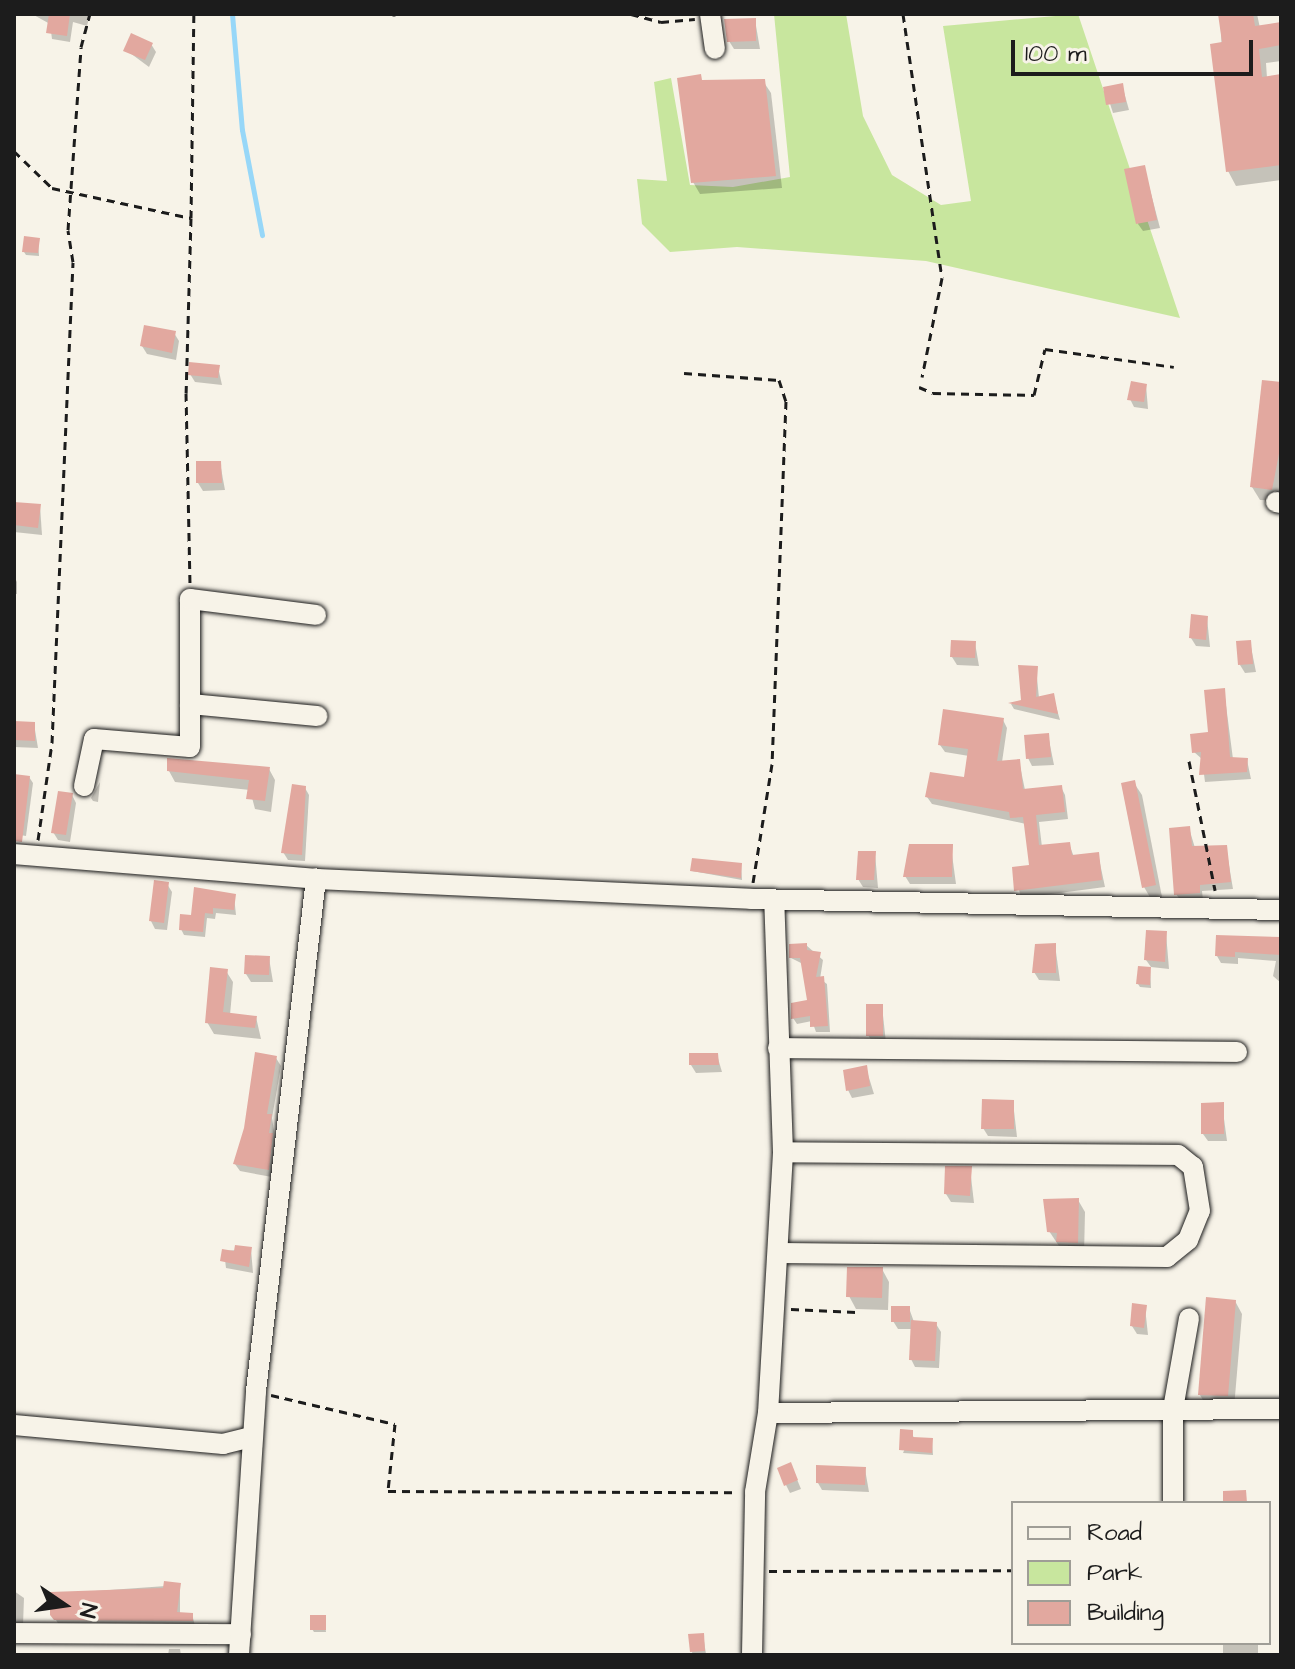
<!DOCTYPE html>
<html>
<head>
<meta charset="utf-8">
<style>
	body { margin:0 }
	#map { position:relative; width:1295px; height:1669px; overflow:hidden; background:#f7f3e8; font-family:"Architects Daughter",sans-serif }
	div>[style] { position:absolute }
	.green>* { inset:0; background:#c8e69e }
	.shadow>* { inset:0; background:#0003 }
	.stream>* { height:5px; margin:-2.5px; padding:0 2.5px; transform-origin:2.5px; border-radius:2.5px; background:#97d7f8 }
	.building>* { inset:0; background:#e2a89f }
	.path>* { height:3px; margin-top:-1.5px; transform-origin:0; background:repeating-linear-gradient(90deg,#1c1c1c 0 8px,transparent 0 14px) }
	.roads { filter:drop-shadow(0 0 2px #1c1c1c) drop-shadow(0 0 2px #1c1c1c) }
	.minor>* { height:20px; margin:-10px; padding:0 10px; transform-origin:10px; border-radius:10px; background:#f7f3e8 }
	span { translate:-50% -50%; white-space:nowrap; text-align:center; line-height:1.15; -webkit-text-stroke:6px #f7f3e8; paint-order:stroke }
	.frame { position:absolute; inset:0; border:16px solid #1c1c1c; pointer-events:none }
	.legend { position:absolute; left:1011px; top:1501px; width:260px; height:144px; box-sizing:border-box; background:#f7f3e8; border:2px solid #9f9d96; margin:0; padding:10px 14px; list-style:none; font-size:24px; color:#1c1c1c }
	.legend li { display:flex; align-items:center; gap:16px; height:40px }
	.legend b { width:40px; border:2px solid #9f9d96 }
	.north { position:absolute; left:24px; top:1565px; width:80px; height:80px; -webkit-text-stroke:6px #f7f3e8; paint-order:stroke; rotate:103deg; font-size:22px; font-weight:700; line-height:32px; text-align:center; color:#1c1c1c }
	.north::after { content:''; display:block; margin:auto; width:28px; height:36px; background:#1c1c1c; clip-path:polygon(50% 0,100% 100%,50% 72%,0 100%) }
	.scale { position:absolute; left:1011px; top:40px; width:242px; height:36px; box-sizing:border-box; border:4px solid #1c1c1c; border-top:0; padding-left:10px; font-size:24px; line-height:28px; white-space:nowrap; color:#1c1c1c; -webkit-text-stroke:6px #f7f3e8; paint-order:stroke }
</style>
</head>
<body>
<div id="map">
	<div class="green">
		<i style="clip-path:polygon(774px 14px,846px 14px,863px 116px,892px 175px,941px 205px,971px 201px,943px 26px,1078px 14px,1180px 318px,926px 261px,737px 247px,670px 252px,642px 224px,637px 179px,667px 181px,654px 82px,671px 78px,690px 185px,733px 187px,790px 177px)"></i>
	</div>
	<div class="shadow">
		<i style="clip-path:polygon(32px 14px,90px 14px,87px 26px,73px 22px,70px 42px,52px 39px,50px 24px)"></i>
		<i style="clip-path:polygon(1220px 14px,1257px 14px,1260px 28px,1281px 24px,1281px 61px,1266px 63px,1267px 78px,1281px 76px,1281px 180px,1236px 186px,1228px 171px)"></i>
		<i style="clip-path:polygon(755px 20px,760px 49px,734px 49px,729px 41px)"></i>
		<i style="clip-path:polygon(151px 44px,156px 52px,149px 67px,126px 50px)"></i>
		<i style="clip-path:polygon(763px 81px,771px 93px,782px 188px,700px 194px,693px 182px)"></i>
		<i style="clip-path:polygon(1122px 85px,1129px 110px,1113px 113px,1105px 88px)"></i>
		<i style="clip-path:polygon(1144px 167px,1160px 228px,1143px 231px,1138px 224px)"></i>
		<i style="clip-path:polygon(38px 239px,39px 256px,26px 255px,24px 252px)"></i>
		<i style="clip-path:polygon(174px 333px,179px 341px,176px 360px,147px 354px,142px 346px)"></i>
		<i style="clip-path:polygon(218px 367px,222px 385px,195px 382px,190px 374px)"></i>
		<i style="clip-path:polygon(1281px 384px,1281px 501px,1260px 500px,1252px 487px)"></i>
		<i style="clip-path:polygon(1146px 385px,1148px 409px,1134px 407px,1130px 399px)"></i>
		<i style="clip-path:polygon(220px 463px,225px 490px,203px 491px,198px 483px)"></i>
		<i style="clip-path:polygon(14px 504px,40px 506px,42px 535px,14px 532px)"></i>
		<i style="clip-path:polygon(14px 576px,17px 582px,17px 594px,14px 594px)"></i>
		<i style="clip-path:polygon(1207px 618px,1210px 647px,1196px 646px,1191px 638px)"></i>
		<i style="clip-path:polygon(1250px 642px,1256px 672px,1245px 673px,1240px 665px)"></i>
		<i style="clip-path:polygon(975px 643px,979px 666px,957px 665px,952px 657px)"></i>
		<i style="clip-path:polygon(1036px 668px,1039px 698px,1053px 696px,1060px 720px,1014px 709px,1011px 704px,1023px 702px)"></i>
		<i style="clip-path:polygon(1224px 690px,1233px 759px,1247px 760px,1251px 779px,1205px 782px,1202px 759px,1194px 752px,1210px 733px)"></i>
		<i style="clip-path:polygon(1003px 720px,1007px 728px,1002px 762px,1019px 761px,1025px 790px,1061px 787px,1065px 795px,1068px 819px,1039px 822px,1042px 847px,1069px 844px,1074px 857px,1098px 854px,1105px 887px,1021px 898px,1014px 869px,1031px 867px,1026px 824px,932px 804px,927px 797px,965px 780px,969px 756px,945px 752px,940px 745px)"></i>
		<i style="clip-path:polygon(14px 723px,34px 724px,38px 748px,14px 747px)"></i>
		<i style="clip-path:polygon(1048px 735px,1054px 765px,1032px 766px,1028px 758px)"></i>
		<i style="clip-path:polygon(269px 769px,275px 780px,271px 812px,255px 809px,250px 790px,175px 782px,169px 771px)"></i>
		<i style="clip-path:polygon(14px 776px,29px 777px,33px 783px,26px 836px,14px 834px)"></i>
		<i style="clip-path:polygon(100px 782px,98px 802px,93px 801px,91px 798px)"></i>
		<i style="clip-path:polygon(1134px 783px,1142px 795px,1162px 897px,1151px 899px,1144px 887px)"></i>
		<i style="clip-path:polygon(305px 788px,309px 795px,305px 861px,288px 860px,283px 852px)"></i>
		<i style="clip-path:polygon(72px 795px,76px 803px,70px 842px,58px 840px,53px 832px)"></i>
		<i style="clip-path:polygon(1189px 828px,1195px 848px,1226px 847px,1233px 889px,1202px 891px,1203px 900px,1181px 901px,1176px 894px)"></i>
		<i style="clip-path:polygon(951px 847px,956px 884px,910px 884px,905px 876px)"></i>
		<i style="clip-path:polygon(875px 853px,878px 888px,863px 887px,858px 879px)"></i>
		<i style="clip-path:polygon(741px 865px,742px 880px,692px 871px)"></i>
		<i style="clip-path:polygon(167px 884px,172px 892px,167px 930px,155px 929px,151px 921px)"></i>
		<i style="clip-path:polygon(234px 896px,236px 915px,216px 913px,215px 919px,207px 918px,205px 937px,184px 935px,181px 929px,193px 917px)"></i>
		<i style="clip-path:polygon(1166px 933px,1169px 969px,1151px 967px,1146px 960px)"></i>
		<i style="clip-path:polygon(1281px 940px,1281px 983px,1273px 976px,1276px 961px,1238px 958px,1238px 964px,1221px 963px,1217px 956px)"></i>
		<i style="clip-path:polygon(806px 945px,823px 960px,820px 979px,827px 984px,830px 1032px,816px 1032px,812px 1021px,797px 1024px,793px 1018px,809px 1002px,803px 964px,791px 958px)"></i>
		<i style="clip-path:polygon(1055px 945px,1060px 981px,1039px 980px,1034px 972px)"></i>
		<i style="clip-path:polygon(269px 958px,273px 982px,251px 982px,246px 974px)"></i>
		<i style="clip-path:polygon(1150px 969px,1151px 988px,1140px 987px,1138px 984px)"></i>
		<i style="clip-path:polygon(226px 971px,233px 982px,230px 1015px,256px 1017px,261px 1039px,214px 1034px,207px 1022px)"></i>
		<i style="clip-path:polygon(882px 1006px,886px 1043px,873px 1043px,868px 1035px)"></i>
		<i style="clip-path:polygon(717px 1055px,722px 1072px,696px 1073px,691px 1065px)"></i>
		<i style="clip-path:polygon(276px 1058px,281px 1066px,272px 1118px,276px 1143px,272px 1177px,240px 1171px,235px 1164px)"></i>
		<i style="clip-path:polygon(866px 1068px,874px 1094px,852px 1098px,848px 1090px)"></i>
		<i style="clip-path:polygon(1013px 1102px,1017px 1137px,988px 1136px,983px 1128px)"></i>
		<i style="clip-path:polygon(1222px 1104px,1227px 1141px,1208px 1141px,1203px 1134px)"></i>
		<i style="clip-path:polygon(970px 1168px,974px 1203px,951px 1202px,946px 1194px)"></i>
		<i style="clip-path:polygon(1078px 1200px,1085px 1212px,1084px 1255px,1065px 1255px,1049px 1231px)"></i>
		<i style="clip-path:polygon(251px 1249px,253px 1273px,226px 1268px,224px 1251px)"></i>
		<i style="clip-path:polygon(882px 1269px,889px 1282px,888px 1310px,856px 1309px,849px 1296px)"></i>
		<i style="clip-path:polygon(1235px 1301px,1242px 1314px,1234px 1408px,1207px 1407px,1200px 1395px)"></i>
		<i style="clip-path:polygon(1145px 1307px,1148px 1335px,1137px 1334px,1132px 1326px)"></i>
		<i style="clip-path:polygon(909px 1308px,914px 1322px,936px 1324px,941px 1332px,939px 1368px,915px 1367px,911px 1359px,913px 1329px,898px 1329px,893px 1321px)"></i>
		<i style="clip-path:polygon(912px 1432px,914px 1439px,932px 1440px,933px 1455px,903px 1453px)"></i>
		<i style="clip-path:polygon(865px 1469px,869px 1492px,822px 1490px,818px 1483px)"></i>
		<i style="clip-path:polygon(794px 1472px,801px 1489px,790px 1493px,786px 1485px)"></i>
		<i style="clip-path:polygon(180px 1585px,180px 1614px,192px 1614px,195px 1626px,59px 1625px,56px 1620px,53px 1594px)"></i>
		<i style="clip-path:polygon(14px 1591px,24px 1598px,23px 1625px,14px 1625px)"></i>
		<i style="clip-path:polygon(324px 1617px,326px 1632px,314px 1632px,312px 1629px)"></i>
		<i style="clip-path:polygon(703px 1635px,706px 1654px,693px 1655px,692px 1652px)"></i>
		<i style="clip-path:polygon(1223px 1643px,1258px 1643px,1258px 1655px,1223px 1655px)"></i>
		<i style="clip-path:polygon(169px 1649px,180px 1649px,181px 1655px,168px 1655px)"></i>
	</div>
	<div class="stream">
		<i style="left:232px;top:14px;width:116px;rotate:85.1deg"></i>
		<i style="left:242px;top:130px;width:107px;rotate:79.2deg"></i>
	</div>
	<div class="building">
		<i style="clip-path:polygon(49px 14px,70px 14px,67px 36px,46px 33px)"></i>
		<i style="clip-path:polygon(1218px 14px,1253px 14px,1255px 26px,1281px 22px,1281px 45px,1259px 49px,1262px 77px,1281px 74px,1281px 165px,1226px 172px,1210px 44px,1222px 42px)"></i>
		<i style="clip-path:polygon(756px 18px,756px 41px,727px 42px,724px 19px)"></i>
		<i style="clip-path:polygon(131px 33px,153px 43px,145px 60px,123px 51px)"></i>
		<i style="clip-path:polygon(701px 74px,702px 80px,765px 79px,776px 176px,691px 183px,677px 78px)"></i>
		<i style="clip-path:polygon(1123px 83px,1126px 102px,1106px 105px,1103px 87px)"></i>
		<i style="clip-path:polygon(1145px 165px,1157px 220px,1136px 224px,1124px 169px)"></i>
		<i style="clip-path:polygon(24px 236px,40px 238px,38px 253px,22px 252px)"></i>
		<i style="clip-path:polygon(144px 325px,176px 331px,172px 353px,140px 346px)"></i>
		<i style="clip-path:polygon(189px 362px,220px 365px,218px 378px,188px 375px)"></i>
		<i style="clip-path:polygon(1262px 380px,1281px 382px,1281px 443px,1272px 490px,1250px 487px)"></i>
		<i style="clip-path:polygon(1131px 381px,1147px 384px,1144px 402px,1127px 400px)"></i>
		<i style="clip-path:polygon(196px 461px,221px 461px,222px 483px,196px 483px)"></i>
		<i style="clip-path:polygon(14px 502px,41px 504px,38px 528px,14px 525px)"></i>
		<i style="clip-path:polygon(1191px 614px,1208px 616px,1206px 640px,1189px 638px)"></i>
		<i style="clip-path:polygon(951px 640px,976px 641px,975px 658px,950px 657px)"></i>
		<i style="clip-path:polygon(1251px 640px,1253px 664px,1238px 665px,1236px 641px)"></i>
		<i style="clip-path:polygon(1018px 665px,1038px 666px,1036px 697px,1054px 693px,1058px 714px,1008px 703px,1021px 700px)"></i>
		<i style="clip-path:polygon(1225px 688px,1230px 757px,1248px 758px,1247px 772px,1199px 775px,1201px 752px,1192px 753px,1190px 734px,1208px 732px,1204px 690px)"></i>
		<i style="clip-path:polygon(943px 709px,1004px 718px,997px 761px,1020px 759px,1023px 789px,1062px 785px,1065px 812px,1036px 815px,1039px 845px,1070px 842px,1072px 855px,1099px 852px,1102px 880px,1014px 891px,1012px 867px,1029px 865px,1023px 817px,1010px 818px,1009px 812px,925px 797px,930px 772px,964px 777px,968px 749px,938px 745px)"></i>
		<i style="clip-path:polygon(14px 721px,35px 722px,35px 741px,14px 740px)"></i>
		<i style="clip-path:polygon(1049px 733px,1051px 757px,1026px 759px,1024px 735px)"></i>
		<i style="clip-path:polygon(167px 758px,270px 767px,265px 801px,246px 799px,249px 780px,167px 771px)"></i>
		<i style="clip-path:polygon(14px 774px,30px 776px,22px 842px,14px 841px)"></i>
		<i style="clip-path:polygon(1135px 780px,1156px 885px,1142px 888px,1121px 783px)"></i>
		<i style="clip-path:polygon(292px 784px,306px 786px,302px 855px,281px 853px)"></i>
		<i style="clip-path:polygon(58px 791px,73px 793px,66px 835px,51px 833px)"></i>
		<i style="clip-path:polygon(1190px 826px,1192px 846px,1227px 845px,1231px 882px,1200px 885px,1200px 893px,1174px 895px,1169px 828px)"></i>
		<i style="clip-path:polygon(909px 844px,953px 844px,952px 877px,903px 877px)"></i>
		<i style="clip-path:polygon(858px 851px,876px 851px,874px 880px,856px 880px)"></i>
		<i style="clip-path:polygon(692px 858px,742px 863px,741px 878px,690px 871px)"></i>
		<i style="clip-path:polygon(154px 880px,169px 882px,164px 923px,149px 921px)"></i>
		<i style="clip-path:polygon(194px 887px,236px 894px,234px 910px,213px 908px,213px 914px,205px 913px,203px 932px,179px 930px,180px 914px,191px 915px)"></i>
		<i style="clip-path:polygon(1146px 930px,1167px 931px,1165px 962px,1144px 960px)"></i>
		<i style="clip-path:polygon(1216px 935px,1281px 937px,1281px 955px,1235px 952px,1235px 957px,1215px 956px)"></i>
		<i style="clip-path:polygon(807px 943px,807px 950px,821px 952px,816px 977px,824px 976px,828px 1026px,810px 1027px,810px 1016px,791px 1019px,791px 1003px,807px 1000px,800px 958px,789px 958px,789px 944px)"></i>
		<i style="clip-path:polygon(1056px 943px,1056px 973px,1032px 973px,1035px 944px)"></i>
		<i style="clip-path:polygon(245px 955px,270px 956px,269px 975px,244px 974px)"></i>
		<i style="clip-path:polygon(1138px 966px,1151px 967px,1150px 985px,1136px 984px)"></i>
		<i style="clip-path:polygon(210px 967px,228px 969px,223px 1012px,257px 1016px,255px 1028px,205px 1023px)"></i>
		<i style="clip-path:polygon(866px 1004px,883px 1004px,883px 1036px,866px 1036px)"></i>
		<i style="clip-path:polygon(255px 1052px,277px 1056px,267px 1114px,272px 1114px,269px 1133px,273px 1133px,269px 1170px,233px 1164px,244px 1128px)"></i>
		<i style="clip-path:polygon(689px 1053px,718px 1053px,719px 1065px,689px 1065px)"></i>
		<i style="clip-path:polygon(867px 1065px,870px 1086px,846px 1091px,843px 1070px)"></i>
		<i style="clip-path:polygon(982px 1099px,1014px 1100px,1014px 1129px,981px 1129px)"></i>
		<i style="clip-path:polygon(1224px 1102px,1224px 1134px,1201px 1134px,1201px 1103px)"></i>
		<i style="clip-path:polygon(945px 1166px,972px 1166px,970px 1196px,944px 1194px)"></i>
		<i style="clip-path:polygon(1079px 1198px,1078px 1243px,1056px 1242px,1057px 1233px,1047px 1232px,1043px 1199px)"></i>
		<i style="clip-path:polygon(235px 1245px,252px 1247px,249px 1267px,220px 1261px,222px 1249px,234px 1251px)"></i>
		<i style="clip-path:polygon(847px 1267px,883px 1267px,882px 1298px,846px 1297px)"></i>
		<i style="clip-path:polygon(1206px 1297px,1236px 1300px,1228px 1396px,1198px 1395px)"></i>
		<i style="clip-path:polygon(1132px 1303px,1147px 1305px,1144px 1328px,1130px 1326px)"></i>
		<i style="clip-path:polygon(891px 1306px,910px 1306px,910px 1322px,891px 1322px)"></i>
		<i style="clip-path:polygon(911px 1320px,937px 1322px,935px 1361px,909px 1360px)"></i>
		<i style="clip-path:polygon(900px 1429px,913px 1430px,913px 1437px,933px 1438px,932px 1453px,899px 1450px)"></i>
		<i style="clip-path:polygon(791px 1462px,798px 1480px,784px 1486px,777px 1468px)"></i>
		<i style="clip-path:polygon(816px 1465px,866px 1467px,865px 1485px,816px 1483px)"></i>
		<i style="clip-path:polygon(1246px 1490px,1247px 1503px,1223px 1503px,1223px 1491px)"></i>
		<i style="clip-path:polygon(164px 1581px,181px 1583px,177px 1612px,193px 1613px,193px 1621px,54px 1620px,50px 1615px,50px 1592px,163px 1588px)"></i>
		<i style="clip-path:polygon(310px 1615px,326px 1615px,326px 1630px,310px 1630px)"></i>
		<i style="clip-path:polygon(704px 1633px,705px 1651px,690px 1652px,688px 1634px)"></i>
	</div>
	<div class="path">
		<i style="left:394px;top:14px;width:2px;rotate:90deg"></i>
		<i style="left:631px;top:14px;width:31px;rotate:15deg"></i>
		<i style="left:661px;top:22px;width:34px;rotate:-5deg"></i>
		<i style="left:903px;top:14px;width:267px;rotate:81.6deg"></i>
		<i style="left:942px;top:278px;width:101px;rotate:101.4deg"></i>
		<i style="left:14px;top:151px;width:53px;rotate:44.2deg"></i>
		<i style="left:52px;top:188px;width:142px;rotate:12.2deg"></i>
		<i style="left:191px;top:218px;width:175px;rotate:91.6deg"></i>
		<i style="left:186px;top:393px;width:190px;rotate:88.8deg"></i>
		<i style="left:191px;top:218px;width:204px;rotate:-89.2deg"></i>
		<i style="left:684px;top:373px;width:95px;rotate:4.2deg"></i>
		<i style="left:779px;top:380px;width:22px;rotate:72deg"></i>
		<i style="left:786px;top:401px;width:363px;rotate:92.2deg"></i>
		<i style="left:772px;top:764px;width:120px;rotate:99.1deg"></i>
		<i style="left:919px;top:387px;width:15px;rotate:23deg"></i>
		<i style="left:933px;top:393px;width:101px;rotate:1.1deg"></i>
		<i style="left:1034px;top:395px;width:47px;rotate:-76.6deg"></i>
		<i style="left:1045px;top:349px;width:130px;rotate:7.9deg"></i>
		<i style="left:1189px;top:761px;width:132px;rotate:78.6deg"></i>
		<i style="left:38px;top:840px;width:98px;rotate:-81.8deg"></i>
		<i style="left:52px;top:743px;width:481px;rotate:-87.5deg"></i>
		<i style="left:73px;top:262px;width:32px;rotate:-99deg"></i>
		<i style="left:68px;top:230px;width:183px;rotate:-85.9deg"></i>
		<i style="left:81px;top:47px;width:34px;rotate:-75deg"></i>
		<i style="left:791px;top:1309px;width:65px;rotate:2.6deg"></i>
		<i style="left:271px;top:1395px;width:127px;rotate:13.2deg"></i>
		<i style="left:395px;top:1424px;width:67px;rotate:96deg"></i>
		<i style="left:388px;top:1491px;width:349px;rotate:0.2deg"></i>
		<i style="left:769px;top:1571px;width:244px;rotate:-0.2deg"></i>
	</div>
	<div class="roads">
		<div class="minor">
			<i style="left:710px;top:14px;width:35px;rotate:82deg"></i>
			<i style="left:1276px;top:502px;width:5px;rotate:11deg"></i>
			<i style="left:190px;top:704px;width:128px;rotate:5.4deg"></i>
			<i style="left:84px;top:786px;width:48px;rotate:-78deg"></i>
			<i style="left:94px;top:739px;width:96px;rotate:4.8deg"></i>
			<i style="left:190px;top:747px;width:148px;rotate:-90deg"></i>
			<i style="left:190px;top:599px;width:127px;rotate:7.2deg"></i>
			<i style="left:14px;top:854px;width:303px;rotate:4.7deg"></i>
			<i style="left:316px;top:879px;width:435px;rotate:2.6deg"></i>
			<i style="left:751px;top:899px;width:530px;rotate:1.19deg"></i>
			<i style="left:778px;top:1048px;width:459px;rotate:0.5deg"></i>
			<i style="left:780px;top:1253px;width:387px;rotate:0.6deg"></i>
			<i style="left:1167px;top:1257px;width:27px;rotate:-39deg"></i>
			<i style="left:1188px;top:1240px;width:31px;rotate:-68deg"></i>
			<i style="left:1200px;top:1211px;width:45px;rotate:-99deg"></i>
			<i style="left:1193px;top:1167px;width:19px;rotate:-141deg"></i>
			<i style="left:1178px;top:1155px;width:395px;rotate:-179.6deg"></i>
			<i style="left:768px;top:1413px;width:513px;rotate:-0.45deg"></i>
			<i style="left:14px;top:1425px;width:210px;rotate:5.2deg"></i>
			<i style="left:223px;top:1444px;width:30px;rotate:-14deg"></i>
			<i style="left:1173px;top:1503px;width:94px;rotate:-90deg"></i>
			<i style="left:1173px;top:1409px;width:92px;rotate:-80deg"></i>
			<i style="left:14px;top:1633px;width:227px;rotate:0.3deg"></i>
			<i style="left:239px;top:1655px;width:265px;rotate:-86.3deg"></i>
			<i style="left:256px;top:1391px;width:516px;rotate:-83.32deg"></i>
			<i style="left:752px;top:1655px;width:163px;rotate:-88.9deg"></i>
			<i style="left:755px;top:1492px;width:80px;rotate:-80.7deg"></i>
			<i style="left:768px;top:1413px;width:261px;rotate:-86.7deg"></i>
			<i style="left:783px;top:1152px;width:252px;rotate:-92deg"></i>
		</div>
	</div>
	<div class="frame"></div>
	<ul class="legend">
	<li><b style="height:10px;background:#f7f3e8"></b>Road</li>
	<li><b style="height:22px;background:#c8e69e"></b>Park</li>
	<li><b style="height:22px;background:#e2a89f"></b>Building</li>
	</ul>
	<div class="north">N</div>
	<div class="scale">100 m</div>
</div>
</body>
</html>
